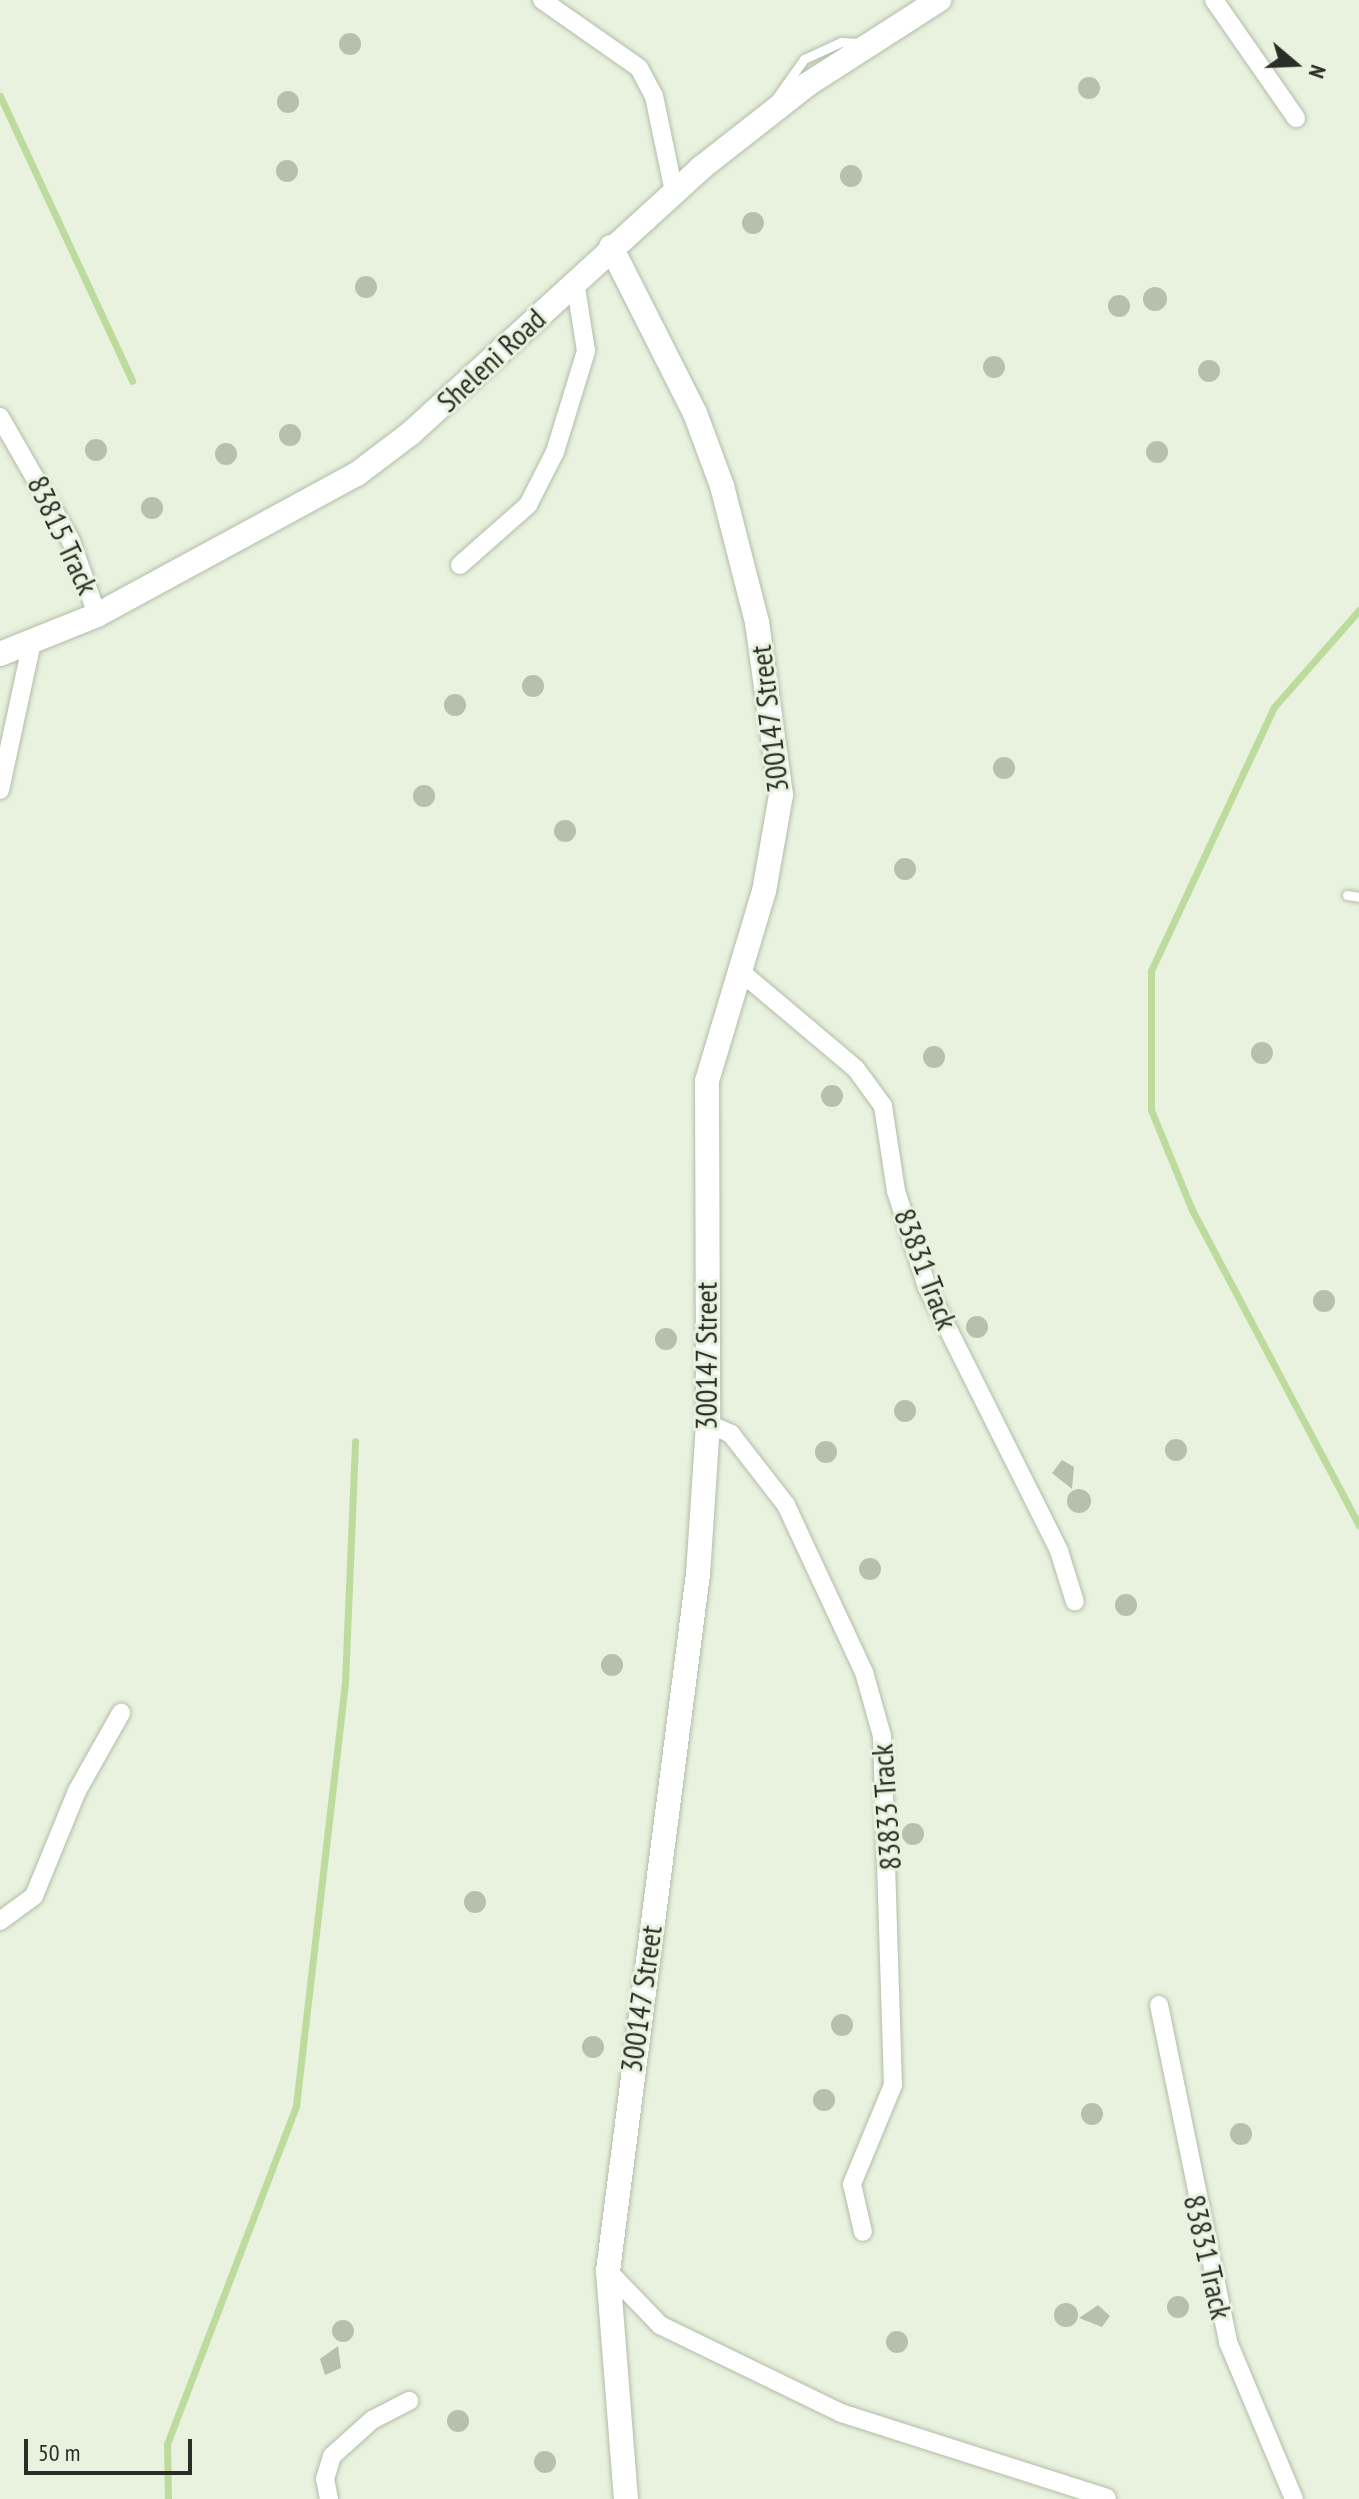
<!DOCTYPE html>
<html>
<head>
<meta charset="utf-8">
<style>
	body { margin:0 }
	#map { position:relative; width:1359px; height:2499px; overflow:hidden; background:#e8f2de; font-family:"PT Sans Narrow",sans-serif }
	div>[style] { position:absolute }
	.stream>* { height:7px; margin:-3.5px; padding:0 3.5px; transform-origin:3.5px; border-radius:3.5px; background:#bcdb9c }
	.building>* { inset:0; background:#b6c0ad }
	.round { border-radius:50% }
	.roads { filter:drop-shadow(0 0 2px #b2bca9) drop-shadow(0 0 2px #b2bca9) }
	.service>* { height:9px; margin:-4.5px; padding:0 4.5px; transform-origin:4.5px; border-radius:4.5px; background:#fff }
	.minor>* { height:18px; margin:-9px; padding:0 9px; transform-origin:9px; border-radius:9px; background:#fff }
	.tertiary>* { height:24px; margin:-12px; padding:0 12px; transform-origin:12px; border-radius:12px; background:#fff }
	span { translate:-50% -50%; white-space:nowrap; text-align:center; line-height:1.15; -webkit-text-stroke:6px #e8f2de; paint-order:stroke }
	.street-label { font-size:30px; color:#2a2e26 }
	.north { position:absolute; left:1255px; top:24px; width:80px; height:80px; -webkit-text-stroke:6px #e8f2de; paint-order:stroke; rotate:109deg; font-size:22px; font-weight:700; line-height:32px; text-align:center; color:#2a2e26 }
	.north::after { content:''; display:block; margin:auto; width:28px; height:36px; background:#2a2e26; clip-path:polygon(50% 0,100% 100%,50% 72%,0 100%) }
	.scale { position:absolute; left:24px; top:2439px; width:168px; height:36px; box-sizing:border-box; border:4px solid #2a2e26; border-top:0; padding-left:10px; font-size:24px; line-height:28px; white-space:nowrap; color:#2a2e26; -webkit-text-stroke:6px #e8f2de; paint-order:stroke }
</style>
</head>
<body>
<div id="map">
	<div class="stream">
		<i style="left:0;top:96px;width:314px;rotate:65.1deg"></i>
		<i style="left:1359px;top:610px;width:129px;rotate:131.2deg"></i>
		<i style="left:1274px;top:707px;width:291px;rotate:115deg"></i>
		<i style="left:1151px;top:971px;width:139px;rotate:90deg"></i>
		<i style="left:1151px;top:1110px;width:108px;rotate:67.7deg"></i>
		<i style="left:1192px;top:1210px;width:357px;rotate:62.1deg"></i>
		<i style="left:168px;top:2499px;width:55px;rotate:-91deg"></i>
		<i style="left:167px;top:2444px;width:362px;rotate:-69.1deg"></i>
		<i style="left:296px;top:2106px;width:427px;rotate:-83.4deg"></i>
		<i style="left:345px;top:1682px;width:241px;rotate:-87.6deg"></i>
	</div>
	<div class="building">
		<i class="round" style="left:339px;top:33px;width:22px;height:22px"></i>
		<i class="round" style="left:1078px;top:77px;width:22px;height:22px"></i>
		<i class="round" style="left:277px;top:91px;width:22px;height:22px"></i>
		<i class="round" style="left:276px;top:160px;width:22px;height:22px"></i>
		<i class="round" style="left:840px;top:165px;width:22px;height:22px"></i>
		<i class="round" style="left:742px;top:212px;width:22px;height:22px"></i>
		<i class="round" style="left:355px;top:276px;width:22px;height:22px"></i>
		<i class="round" style="left:1143px;top:287px;width:24px;height:24px"></i>
		<i class="round" style="left:1108px;top:295px;width:22px;height:22px"></i>
		<i class="round" style="left:983px;top:356px;width:22px;height:22px"></i>
		<i class="round" style="left:1198px;top:360px;width:22px;height:22px"></i>
		<i class="round" style="left:279px;top:424px;width:22px;height:22px"></i>
		<i class="round" style="left:85px;top:439px;width:22px;height:22px"></i>
		<i class="round" style="left:1146px;top:441px;width:22px;height:22px"></i>
		<i class="round" style="left:215px;top:443px;width:22px;height:22px"></i>
		<i class="round" style="left:141px;top:497px;width:22px;height:22px"></i>
		<i class="round" style="left:522px;top:675px;width:22px;height:22px"></i>
		<i class="round" style="left:444px;top:694px;width:22px;height:22px"></i>
		<i class="round" style="left:993px;top:757px;width:22px;height:22px"></i>
		<i class="round" style="left:413px;top:785px;width:22px;height:22px"></i>
		<i class="round" style="left:554px;top:820px;width:22px;height:22px"></i>
		<i class="round" style="left:894px;top:858px;width:22px;height:22px"></i>
		<i class="round" style="left:1251px;top:1042px;width:22px;height:22px"></i>
		<i class="round" style="left:923px;top:1046px;width:22px;height:22px"></i>
		<i class="round" style="left:821px;top:1085px;width:22px;height:22px"></i>
		<i class="round" style="left:1313px;top:1290px;width:22px;height:22px"></i>
		<i class="round" style="left:966px;top:1316px;width:22px;height:22px"></i>
		<i class="round" style="left:655px;top:1328px;width:22px;height:22px"></i>
		<i class="round" style="left:894px;top:1400px;width:22px;height:22px"></i>
		<i class="round" style="left:1165px;top:1439px;width:22px;height:22px"></i>
		<i class="round" style="left:815px;top:1441px;width:22px;height:22px"></i>
		<i style="clip-path:polygon(1062px 1460px,1074px 1467px,1072px 1489px,1052px 1473px)"></i>
		<i class="round" style="left:1067px;top:1489px;width:24px;height:24px"></i>
		<i class="round" style="left:859px;top:1558px;width:22px;height:22px"></i>
		<i class="round" style="left:1115px;top:1594px;width:22px;height:22px"></i>
		<i class="round" style="left:601px;top:1654px;width:22px;height:22px"></i>
		<i class="round" style="left:902px;top:1823px;width:22px;height:22px"></i>
		<i class="round" style="left:464px;top:1891px;width:22px;height:22px"></i>
		<i class="round" style="left:831px;top:2014px;width:22px;height:22px"></i>
		<i class="round" style="left:582px;top:2036px;width:22px;height:22px"></i>
		<i class="round" style="left:813px;top:2089px;width:22px;height:22px"></i>
		<i class="round" style="left:1081px;top:2103px;width:22px;height:22px"></i>
		<i class="round" style="left:1230px;top:2123px;width:22px;height:22px"></i>
		<i class="round" style="left:1167px;top:2296px;width:22px;height:22px"></i>
		<i class="round" style="left:1054px;top:2303px;width:24px;height:24px"></i>
		<i style="clip-path:polygon(1098px 2305px,1110px 2316px,1102px 2327px,1079px 2318px)"></i>
		<i class="round" style="left:332px;top:2320px;width:22px;height:22px"></i>
		<i class="round" style="left:886px;top:2331px;width:22px;height:22px"></i>
		<i style="clip-path:polygon(338px 2346px,341px 2368px,325px 2375px,320px 2359px)"></i>
		<i class="round" style="left:447px;top:2410px;width:22px;height:22px"></i>
		<i class="round" style="left:534px;top:2451px;width:22px;height:22px"></i>
	</div>
	<div class="roads">
		<div class="service">
			<i style="left:770px;top:107px;width:59px;rotate:-54.7deg"></i>
			<i style="left:804px;top:59px;width:41px;rotate:-24.7deg"></i>
			<i style="left:841px;top:42px;width:20px;rotate:3deg"></i>
			<i style="left:1347px;top:895px;width:12px;rotate:9deg"></i>
		</div>
		<div class="minor">
			<i style="left:542px;top:0;width:118px;rotate:35deg"></i>
			<i style="left:639px;top:68px;width:32px;rotate:62deg"></i>
			<i style="left:654px;top:96px;width:98px;rotate:78.2deg"></i>
			<i style="left:1214px;top:0;width:144px;rotate:55.2deg"></i>
			<i style="left:0;top:417px;width:143px;rotate:60.2deg"></i>
			<i style="left:71px;top:541px;width:78px;rotate:70.6deg"></i>
			<i style="left:460px;top:565px;width:91px;rotate:-41.4deg"></i>
			<i style="left:528px;top:505px;width:59px;rotate:-63deg"></i>
			<i style="left:555px;top:452px;width:106px;rotate:-72.9deg"></i>
			<i style="left:586px;top:351px;width:71px;rotate:-98.9deg"></i>
			<i style="left:0;top:790px;width:151px;rotate:-77.8deg"></i>
			<i style="left:741px;top:972px;width:150px;rotate:40.1deg"></i>
			<i style="left:856px;top:1069px;width:46px;rotate:53.9deg"></i>
			<i style="left:883px;top:1106px;width:86px;rotate:81.3deg"></i>
			<i style="left:896px;top:1191px;width:101px;rotate:72.1deg"></i>
			<i style="left:927px;top:1287px;width:295px;rotate:63.4deg"></i>
			<i style="left:1059px;top:1551px;width:53px;rotate:72.6deg"></i>
			<i style="left:708px;top:1424px;width:25px;rotate:23deg"></i>
			<i style="left:731px;top:1434px;width:90px;rotate:52.2deg"></i>
			<i style="left:786px;top:1505px;width:184px;rotate:65deg"></i>
			<i style="left:864px;top:1672px;width:66px;rotate:74.3deg"></i>
			<i style="left:882px;top:1736px;width:349px;rotate:88.2deg"></i>
			<i style="left:893px;top:2085px;width:107px;rotate:112.5deg"></i>
			<i style="left:852px;top:2184px;width:49px;rotate:77.1deg"></i>
			<i style="left:0;top:1921px;width:42px;rotate:-36.3deg"></i>
			<i style="left:34px;top:1896px;width:113px;rotate:-67.7deg"></i>
			<i style="left:77px;top:1791px;width:90px;rotate:-60.6deg"></i>
			<i style="left:1159px;top:2005px;width:344px;rotate:78.4deg"></i>
			<i style="left:1228px;top:2342px;width:170px;rotate:67.2deg"></i>
			<i style="left:608px;top:2271px;width:75px;rotate:46.1deg"></i>
			<i style="left:660px;top:2325px;width:201px;rotate:25.9deg"></i>
			<i style="left:841px;top:2413px;width:279px;rotate:17.7deg"></i>
			<i style="left:329px;top:2499px;width:20px;rotate:-101deg"></i>
			<i style="left:325px;top:2479px;width:24px;rotate:-73deg"></i>
			<i style="left:332px;top:2456px;width:54px;rotate:-42deg"></i>
			<i style="left:372px;top:2420px;width:42px;rotate:-27.2deg"></i>
		</div>
		<div class="tertiary">
			<i style="left:611px;top:247px;width:186px;rotate:63.2deg"></i>
			<i style="left:695px;top:413px;width:78px;rotate:69.7deg"></i>
			<i style="left:722px;top:486px;width:140px;rotate:75.6deg"></i>
			<i style="left:757px;top:622px;width:175px;rotate:82.1deg"></i>
			<i style="left:781px;top:795px;width:97px;rotate:100deg"></i>
			<i style="left:764px;top:891px;width:198px;rotate:106.7deg"></i>
			<i style="left:707px;top:1081px;width:343px;rotate:89.8deg"></i>
			<i style="left:708px;top:1424px;width:150px;rotate:93.8deg"></i>
			<i style="left:698px;top:1574px;width:703px;rotate:97.36deg"></i>
			<i style="left:608px;top:2271px;width:229px;rotate:85.5deg"></i>
			<i style="left:0;top:654px;width:105px;rotate:-21.9deg"></i>
			<i style="left:97px;top:615px;width:296px;rotate:-28.5deg"></i>
			<i style="left:357px;top:474px;width:68px;rotate:-37.2deg"></i>
			<i style="left:411px;top:433px;width:393px;rotate:-42.4deg"></i>
			<i style="left:701px;top:168px;width:136px;rotate:-38.1deg"></i>
			<i style="left:808px;top:84px;width:156px;rotate:-32.7deg"></i>
		</div>
	</div>
	<div class="street-label">
		<span style="left:491px;top:360px;rotate:-43deg">Sheleni Road</span>
		<span style="left:63px;top:535px;rotate:65deg">83815 Track</span>
		<span style="left:769px;top:719px;rotate:-97deg">300147 Street</span>
		<span style="left:926px;top:1269px;rotate:69deg">83831 Track</span>
		<span style="left:706px;top:1356px;rotate:-90deg">300147 Street</span>
		<span style="left:886px;top:1807px;rotate:-94deg">83833 Track</span>
		<span style="left:641px;top:1999px;rotate:-82deg">300147 Street</span>
		<span style="left:1208px;top:2257px;rotate:77deg">83831 Track</span>
	</div>
	<div class="north">N</div>
	<div class="scale">50 m</div>
</div>
</body>
</html>
